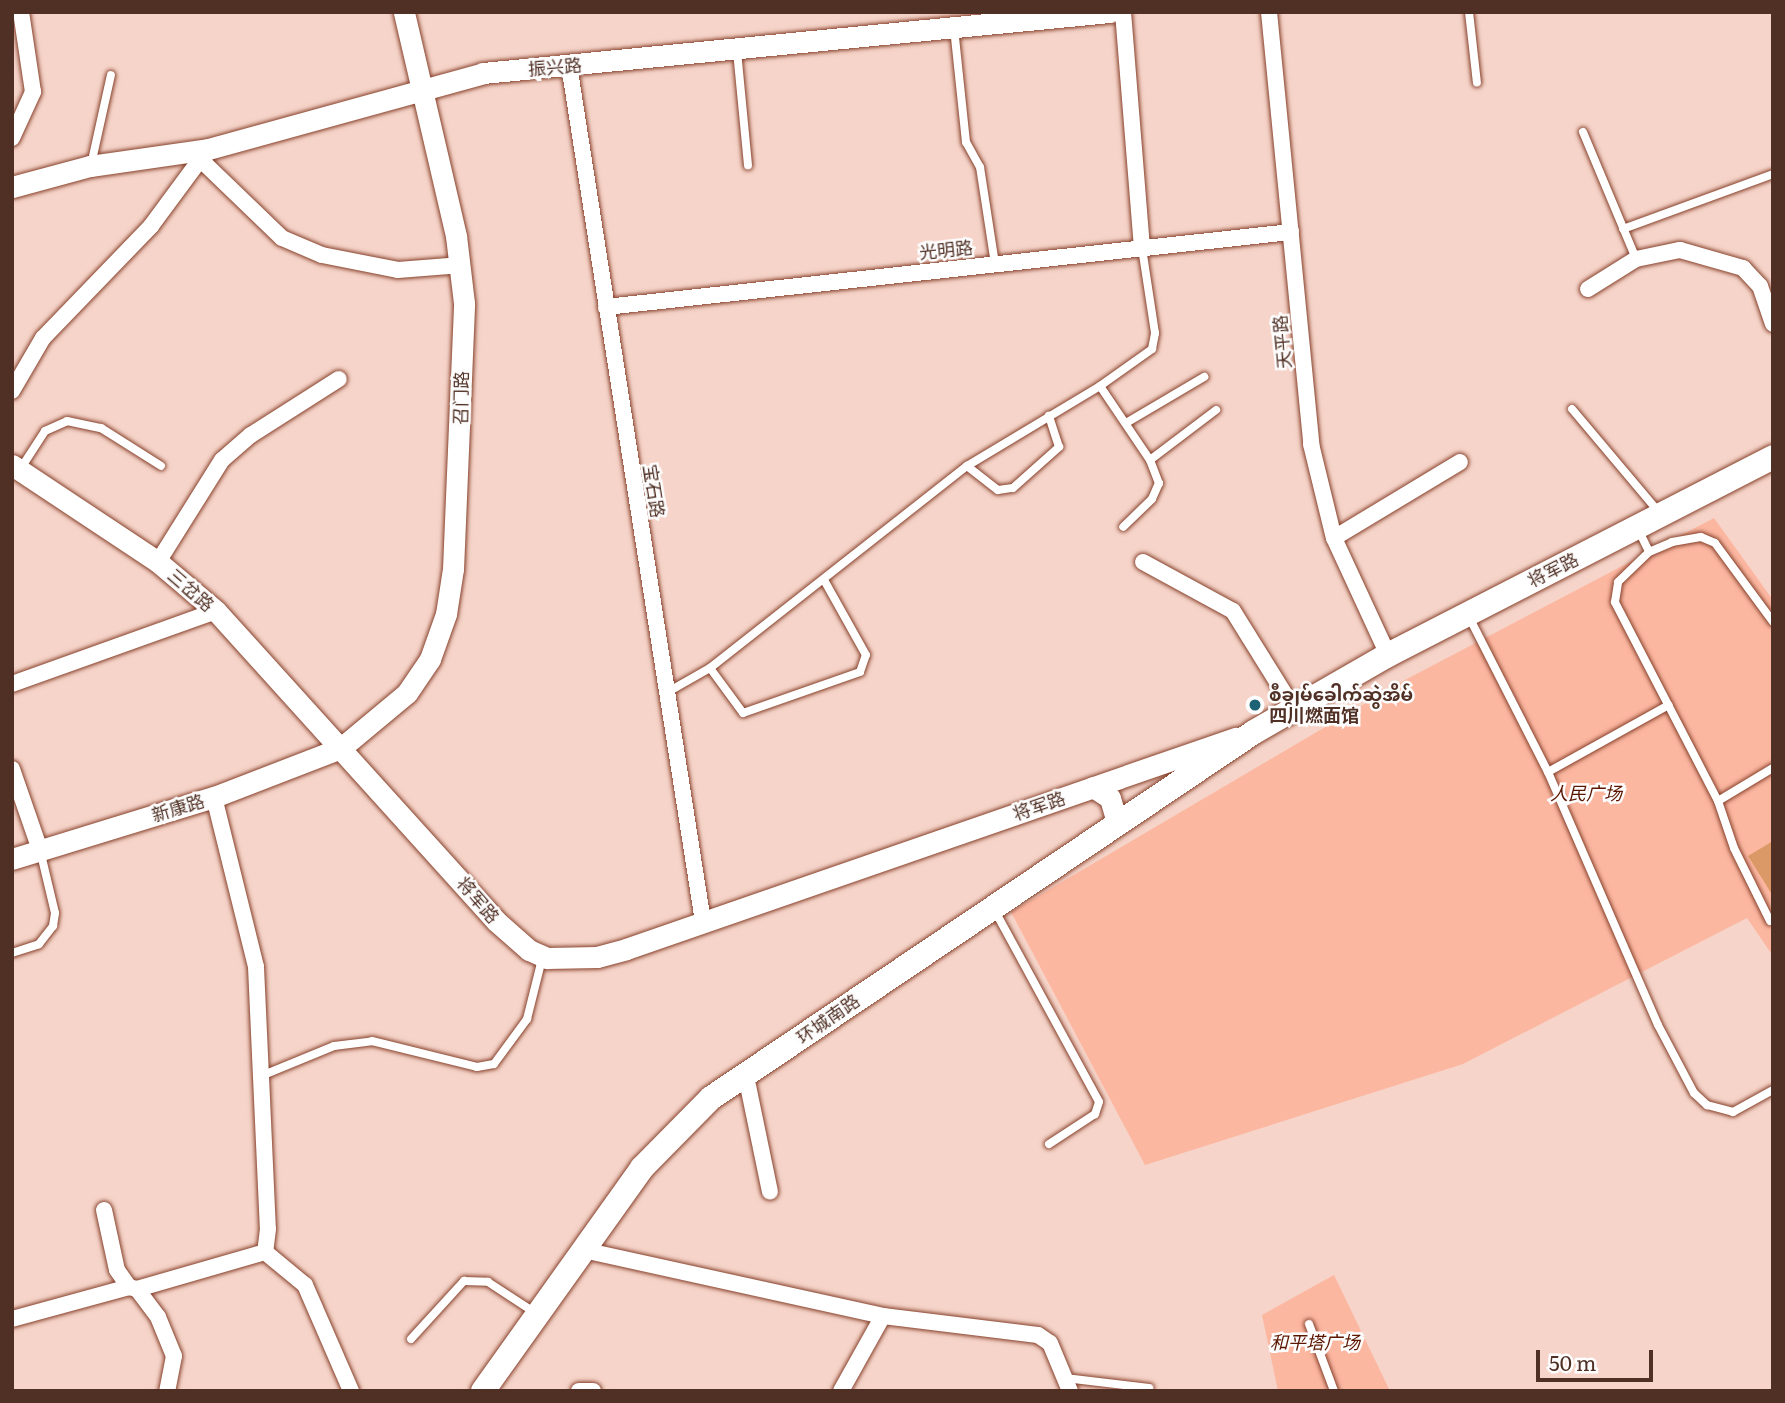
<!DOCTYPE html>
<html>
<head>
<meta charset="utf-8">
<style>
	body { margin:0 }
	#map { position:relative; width:1785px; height:1403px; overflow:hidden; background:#f6d4c9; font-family:Literata,"Noto Sans SC","Noto Sans Myanmar",serif }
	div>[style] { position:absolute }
	.green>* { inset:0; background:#fcb7a1 }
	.building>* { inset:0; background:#da9967 }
	.roads { filter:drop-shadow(0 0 2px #87412b) drop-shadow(0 0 2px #87412b) }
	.service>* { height:8px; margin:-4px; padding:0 4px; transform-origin:4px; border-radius:4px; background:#fff }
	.minor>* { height:16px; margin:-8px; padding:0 8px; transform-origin:8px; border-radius:8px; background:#fff }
	.secondary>* { height:21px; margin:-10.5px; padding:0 10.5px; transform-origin:10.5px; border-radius:10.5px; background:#fff }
	.primary>* { height:24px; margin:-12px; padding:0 12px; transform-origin:12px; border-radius:12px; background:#fff }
	.dots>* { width:19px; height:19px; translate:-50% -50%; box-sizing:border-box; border:4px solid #fdfdfd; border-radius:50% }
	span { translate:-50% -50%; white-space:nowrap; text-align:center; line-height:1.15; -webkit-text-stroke:5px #fdfdfd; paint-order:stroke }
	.street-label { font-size:18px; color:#503025 }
	.poi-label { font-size:18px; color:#503025; font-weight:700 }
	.left { translate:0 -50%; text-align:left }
	.park-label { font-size:18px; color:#5c1600; font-style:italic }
	.frame { position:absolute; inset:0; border:14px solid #503025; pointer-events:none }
	.scale { position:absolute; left:1536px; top:1350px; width:117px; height:32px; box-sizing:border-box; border:4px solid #503025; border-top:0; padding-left:9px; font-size:21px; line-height:24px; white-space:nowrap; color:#503025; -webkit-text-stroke:5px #fdfdfd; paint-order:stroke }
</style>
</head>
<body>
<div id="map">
	<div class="green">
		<i style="clip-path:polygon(1714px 518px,1773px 600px,1773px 956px,1747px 918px,1463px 1064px,1145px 1165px,1011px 912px,1405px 680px)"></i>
		<i style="clip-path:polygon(1334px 1275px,1390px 1391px,1278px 1391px,1262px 1315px)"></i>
	</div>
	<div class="building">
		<i style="clip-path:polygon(1773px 841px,1773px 896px,1748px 856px)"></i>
	</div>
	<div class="roads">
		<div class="service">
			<i style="left:1469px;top:12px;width:71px;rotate:83.6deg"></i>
			<i style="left:954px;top:28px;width:115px;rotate:84deg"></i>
			<i style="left:966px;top:142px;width:29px;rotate:61deg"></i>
			<i style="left:980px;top:167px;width:98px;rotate:81.2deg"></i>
			<i style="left:737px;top:51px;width:115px;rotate:84.5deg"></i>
			<i style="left:1583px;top:132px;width:138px;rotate:67.3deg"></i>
			<i style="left:91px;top:165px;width:92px;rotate:-77.5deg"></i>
			<i style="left:1623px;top:229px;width:160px;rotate:-20.1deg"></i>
			<i style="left:1100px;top:386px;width:89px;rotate:56deg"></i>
			<i style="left:1150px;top:460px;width:25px;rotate:69deg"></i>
			<i style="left:1159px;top:483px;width:17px;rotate:114deg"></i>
			<i style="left:1152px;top:499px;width:40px;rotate:136deg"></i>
			<i style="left:1572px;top:409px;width:133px;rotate:49.9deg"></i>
			<i style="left:1126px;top:423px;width:91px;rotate:-30.5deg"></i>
			<i style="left:1150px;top:460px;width:83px;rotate:-37.1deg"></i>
			<i style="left:967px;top:466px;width:39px;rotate:38deg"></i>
			<i style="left:998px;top:490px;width:15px;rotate:-8deg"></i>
			<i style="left:1013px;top:488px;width:62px;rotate:-41.7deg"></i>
			<i style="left:1059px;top:447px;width:33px;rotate:-108deg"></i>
			<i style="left:21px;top:468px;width:44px;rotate:-57deg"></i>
			<i style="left:45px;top:431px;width:24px;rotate:-24deg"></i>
			<i style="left:67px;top:421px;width:35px;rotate:12deg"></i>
			<i style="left:101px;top:428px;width:71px;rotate:32.3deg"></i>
			<i style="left:1638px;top:529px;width:25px;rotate:64deg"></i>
			<i style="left:1469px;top:617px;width:174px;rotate:63deg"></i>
			<i style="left:1548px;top:772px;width:276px;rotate:66.5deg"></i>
			<i style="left:1658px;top:1025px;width:77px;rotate:62.1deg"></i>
			<i style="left:1694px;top:1093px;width:18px;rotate:43deg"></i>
			<i style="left:1707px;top:1105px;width:27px;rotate:15deg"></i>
			<i style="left:1733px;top:1112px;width:46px;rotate:-28.8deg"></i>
			<i style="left:710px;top:668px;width:56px;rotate:53.7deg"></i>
			<i style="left:743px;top:713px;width:124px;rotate:-19.3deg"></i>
			<i style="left:860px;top:672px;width:18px;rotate:-71deg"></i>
			<i style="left:866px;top:655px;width:86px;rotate:-119.2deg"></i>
			<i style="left:666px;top:693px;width:51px;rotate:-29.6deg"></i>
			<i style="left:710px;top:668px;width:327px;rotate:-38.2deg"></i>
			<i style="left:967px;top:466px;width:155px;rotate:-31deg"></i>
			<i style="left:1100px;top:386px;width:64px;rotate:-35.4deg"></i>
			<i style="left:1152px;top:349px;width:16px;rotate:-79deg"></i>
			<i style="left:1155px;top:333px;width:86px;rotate:-98.7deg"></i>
			<i style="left:1548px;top:772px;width:138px;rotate:-29deg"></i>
			<i style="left:1718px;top:801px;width:64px;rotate:-31deg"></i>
			<i style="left:995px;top:911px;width:217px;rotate:61.4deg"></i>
			<i style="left:1099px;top:1102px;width:13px;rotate:108deg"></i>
			<i style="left:1095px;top:1114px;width:55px;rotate:146.9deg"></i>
			<i style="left:1770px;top:921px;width:81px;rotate:-116.3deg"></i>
			<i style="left:1734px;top:848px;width:50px;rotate:-108.8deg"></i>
			<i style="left:1718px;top:801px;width:224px;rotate:-117.4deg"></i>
			<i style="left:1615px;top:602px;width:20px;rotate:-81deg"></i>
			<i style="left:1618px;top:582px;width:43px;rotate:-44.1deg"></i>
			<i style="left:1649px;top:552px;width:25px;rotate:-23deg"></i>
			<i style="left:1672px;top:542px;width:29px;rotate:-10deg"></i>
			<i style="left:1701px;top:537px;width:15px;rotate:23deg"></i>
			<i style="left:1715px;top:543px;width:98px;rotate:53.7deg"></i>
			<i style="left:12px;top:953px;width:28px;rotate:-18deg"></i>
			<i style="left:39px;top:944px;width:23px;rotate:-52deg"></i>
			<i style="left:53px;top:926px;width:13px;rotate:-81deg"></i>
			<i style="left:55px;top:913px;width:65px;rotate:-103.4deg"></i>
			<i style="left:261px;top:1076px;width:79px;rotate:-22.3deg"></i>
			<i style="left:334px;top:1046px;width:38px;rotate:-7deg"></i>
			<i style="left:372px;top:1041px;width:108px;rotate:13.9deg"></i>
			<i style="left:477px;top:1067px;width:17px;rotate:-10deg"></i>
			<i style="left:494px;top:1064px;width:56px;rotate:-53.7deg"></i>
			<i style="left:527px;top:1019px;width:62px;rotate:-76deg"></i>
			<i style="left:1309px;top:1324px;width:72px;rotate:69.5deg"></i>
			<i style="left:411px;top:1339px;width:79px;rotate:-47.6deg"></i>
			<i style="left:464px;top:1281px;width:24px;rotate:2deg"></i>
			<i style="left:488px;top:1282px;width:55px;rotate:33.1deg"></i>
			<i style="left:1065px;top:1378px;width:85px;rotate:6.8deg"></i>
		</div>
		<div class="minor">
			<i style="left:1123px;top:12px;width:237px;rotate:85.4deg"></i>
			<i style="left:1269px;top:12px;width:434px;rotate:84.4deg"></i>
			<i style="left:1311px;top:444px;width:97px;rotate:76.3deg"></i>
			<i style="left:1334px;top:538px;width:129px;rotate:65.2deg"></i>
			<i style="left:569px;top:65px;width:867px;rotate:81.11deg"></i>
			<i style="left:12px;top:138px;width:51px;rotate:-65.5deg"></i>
			<i style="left:33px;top:92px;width:81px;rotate:-98.5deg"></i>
			<i style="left:201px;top:160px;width:112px;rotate:43.9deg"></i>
			<i style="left:282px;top:238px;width:43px;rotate:23deg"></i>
			<i style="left:322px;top:255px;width:77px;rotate:11.2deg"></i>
			<i style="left:398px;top:270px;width:64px;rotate:-4.5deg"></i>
			<i style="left:1588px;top:289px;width:57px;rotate:-32deg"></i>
			<i style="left:1636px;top:259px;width:45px;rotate:-11.6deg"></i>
			<i style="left:1680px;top:250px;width:66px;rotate:15.9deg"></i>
			<i style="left:1743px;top:268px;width:25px;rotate:47deg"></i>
			<i style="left:1760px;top:286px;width:40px;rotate:71.1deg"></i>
			<i style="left:606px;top:307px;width:689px;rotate:-6.25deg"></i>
			<i style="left:12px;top:391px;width:61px;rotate:-59.7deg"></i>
			<i style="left:43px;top:338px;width:156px;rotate:-46deg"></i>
			<i style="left:151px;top:226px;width:96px;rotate:-53.5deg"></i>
			<i style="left:1334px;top:538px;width:147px;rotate:-31.1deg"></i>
			<i style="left:158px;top:562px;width:120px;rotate:-57.9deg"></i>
			<i style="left:222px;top:460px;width:38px;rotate:-41deg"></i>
			<i style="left:251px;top:435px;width:104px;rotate:-32.5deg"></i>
			<i style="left:1143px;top:562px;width:102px;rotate:28.6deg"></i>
			<i style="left:1233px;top:611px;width:115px;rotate:58.1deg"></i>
			<i style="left:12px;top:684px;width:217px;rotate:-19.7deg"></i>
			<i style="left:12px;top:769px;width:86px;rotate:70.9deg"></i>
			<i style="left:214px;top:797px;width:175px;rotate:76.1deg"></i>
			<i style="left:256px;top:967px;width:262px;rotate:87.4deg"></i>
			<i style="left:268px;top:1229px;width:23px;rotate:97deg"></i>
			<i style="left:746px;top:1076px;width:118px;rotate:78.3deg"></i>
			<i style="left:104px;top:1210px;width:61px;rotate:77.8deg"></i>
			<i style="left:117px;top:1270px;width:21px;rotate:55deg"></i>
			<i style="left:129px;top:1287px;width:8px;rotate:14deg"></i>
			<i style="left:137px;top:1289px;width:133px;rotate:-16.1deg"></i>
			<i style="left:583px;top:1250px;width:307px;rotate:12.4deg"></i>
			<i style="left:883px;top:1316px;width:156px;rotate:7deg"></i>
			<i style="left:1038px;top:1335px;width:14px;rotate:34deg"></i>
			<i style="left:1050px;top:1343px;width:52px;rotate:67.4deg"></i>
			<i style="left:265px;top:1252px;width:52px;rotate:39.5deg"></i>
			<i style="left:305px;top:1285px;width:116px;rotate:66.5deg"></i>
			<i style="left:137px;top:1289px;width:35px;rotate:53deg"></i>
			<i style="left:158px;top:1317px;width:42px;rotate:67.7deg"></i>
			<i style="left:174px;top:1356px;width:36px;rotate:101deg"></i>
			<i style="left:12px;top:1319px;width:121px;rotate:-15.3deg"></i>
			<i style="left:579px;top:1391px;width:14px"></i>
			<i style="left:841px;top:1391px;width:86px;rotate:-60.8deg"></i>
		</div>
		<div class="secondary">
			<i style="left:12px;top:187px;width:81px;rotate:-15.1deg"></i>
			<i style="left:90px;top:166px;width:119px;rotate:-8.2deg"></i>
			<i style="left:208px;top:149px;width:285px;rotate:-15.4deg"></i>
			<i style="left:483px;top:73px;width:630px;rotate:-5.56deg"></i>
			<i style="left:12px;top:465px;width:175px;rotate:33.6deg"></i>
			<i style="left:158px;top:562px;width:76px;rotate:40.2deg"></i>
			<i style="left:216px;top:611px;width:418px;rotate:47.9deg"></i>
			<i style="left:496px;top:921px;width:44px;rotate:41.3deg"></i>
			<i style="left:529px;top:950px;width:20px;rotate:24deg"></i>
			<i style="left:547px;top:958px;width:50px;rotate:-1.1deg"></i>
			<i style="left:597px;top:957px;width:30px;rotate:-15deg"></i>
			<i style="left:626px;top:949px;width:645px;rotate:-19.11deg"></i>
			<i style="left:1093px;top:787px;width:20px;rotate:33deg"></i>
			<i style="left:1110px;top:798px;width:25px;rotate:74deg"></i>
			<i style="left:12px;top:859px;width:211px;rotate:-17.1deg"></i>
			<i style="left:214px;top:797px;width:136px;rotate:-21.1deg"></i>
			<i style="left:341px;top:748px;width:86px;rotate:-39.8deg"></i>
			<i style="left:407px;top:693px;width:41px;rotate:-55.9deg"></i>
			<i style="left:430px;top:659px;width:48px;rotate:-70.4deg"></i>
			<i style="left:446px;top:614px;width:46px;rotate:-81.2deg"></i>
			<i style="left:453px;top:569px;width:266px;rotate:-87.6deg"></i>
			<i style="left:464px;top:303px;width:67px;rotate:-96.8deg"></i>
			<i style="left:456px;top:236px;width:230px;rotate:-103.1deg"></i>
		</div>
		<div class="primary">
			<i style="left:483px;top:1391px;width:274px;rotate:-54.5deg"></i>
			<i style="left:642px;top:1168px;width:98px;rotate:-45.4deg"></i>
			<i style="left:711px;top:1098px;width:655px;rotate:-33.98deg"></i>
			<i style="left:1254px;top:732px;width:155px;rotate:-29.9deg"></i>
			<i style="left:1388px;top:655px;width:433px;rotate:-27.2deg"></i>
		</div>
	</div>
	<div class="dots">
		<i style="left:1255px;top:705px;background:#1d6274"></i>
	</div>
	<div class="street-label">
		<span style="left:555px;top:67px;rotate:-5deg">振兴路</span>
		<span style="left:946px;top:250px;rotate:-6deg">光明路</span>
		<span style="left:1282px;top:342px;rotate:-95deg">天平路</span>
		<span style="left:461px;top:398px;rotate:-89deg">召门路</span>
		<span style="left:654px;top:491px;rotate:81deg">宝石路</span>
		<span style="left:1553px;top:570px;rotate:-27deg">将军路</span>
		<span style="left:191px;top:590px;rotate:41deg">三岔路</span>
		<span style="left:1039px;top:806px;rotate:-19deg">将军路</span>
		<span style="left:178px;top:808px;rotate:-17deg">新康路</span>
		<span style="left:478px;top:900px;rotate:49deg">将军路</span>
		<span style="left:828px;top:1019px;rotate:-35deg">环城南路</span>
	</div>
	<div class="poi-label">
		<span class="left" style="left:1269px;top:705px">စီချွမ်ခေါက်ဆွဲအိမ်<br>四川燃面馆</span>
	</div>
	<div class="park-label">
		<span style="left:1586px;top:793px">人民广场</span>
		<span style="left:1315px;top:1342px">和平塔广场</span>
	</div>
	<div class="frame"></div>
	<div class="scale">50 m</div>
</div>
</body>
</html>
